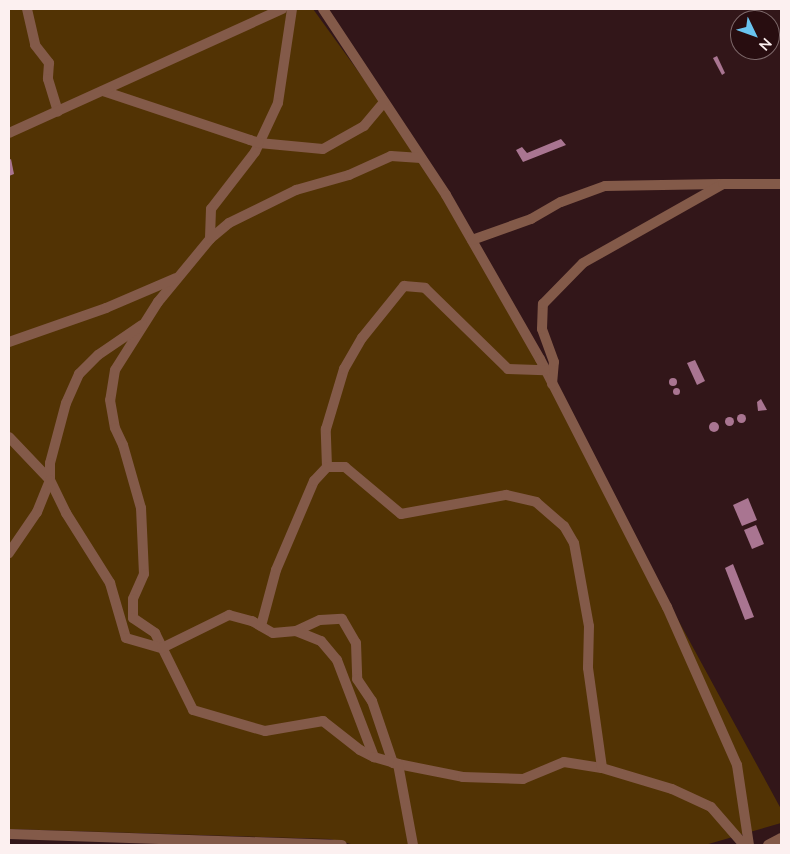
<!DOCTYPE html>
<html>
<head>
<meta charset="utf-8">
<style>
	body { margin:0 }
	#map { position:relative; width:790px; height:854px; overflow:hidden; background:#321619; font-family:Lato,sans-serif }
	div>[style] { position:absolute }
	.green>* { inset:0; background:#523304 }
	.building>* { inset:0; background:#a97591 }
	.round { border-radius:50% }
	.minor>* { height:10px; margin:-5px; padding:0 5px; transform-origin:5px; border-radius:5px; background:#835a49 }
	.minor-bridge>* { height:10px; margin:-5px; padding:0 5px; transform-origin:5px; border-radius:5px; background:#835a49 }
	span { translate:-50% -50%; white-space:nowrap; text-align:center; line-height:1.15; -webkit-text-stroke:4px #280d10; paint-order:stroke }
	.frame { position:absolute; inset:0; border:10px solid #fcf0f0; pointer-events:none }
	.north { position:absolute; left:730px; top:10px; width:50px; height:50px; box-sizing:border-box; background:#280d10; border:1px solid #7d686a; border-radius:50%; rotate:132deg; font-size:14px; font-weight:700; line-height:20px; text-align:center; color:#fcf0f0 }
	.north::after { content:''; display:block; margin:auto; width:18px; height:22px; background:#69c4f0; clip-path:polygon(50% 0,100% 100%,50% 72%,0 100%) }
</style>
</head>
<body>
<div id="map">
	<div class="green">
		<i style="clip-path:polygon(9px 9px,313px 9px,421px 158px,519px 328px,781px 809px,781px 823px,705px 845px,355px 845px,330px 839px,9px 829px)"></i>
	</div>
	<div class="building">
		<i style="clip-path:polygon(717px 56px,725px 73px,722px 75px,713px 58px)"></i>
		<i style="clip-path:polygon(561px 139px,566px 145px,523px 162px,516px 150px,522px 147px,527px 153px)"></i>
		<i style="clip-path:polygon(11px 159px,14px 174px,9px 176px,9px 160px)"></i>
		<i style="clip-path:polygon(695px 360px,705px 381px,697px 385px,687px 363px)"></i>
		<i class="round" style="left:669px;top:378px;width:8px;height:8px"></i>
		<i class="round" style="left:672.5px;top:387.5px;width:7px;height:7px"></i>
		<i style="clip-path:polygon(761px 399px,767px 410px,758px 411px,757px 402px)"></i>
		<i class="round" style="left:736.5px;top:413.5px;width:9px;height:9px"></i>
		<i class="round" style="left:724.5px;top:416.5px;width:9px;height:9px"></i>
		<i class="round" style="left:709px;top:422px;width:10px;height:10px"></i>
		<i style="clip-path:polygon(748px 498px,757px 520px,742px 526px,733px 505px)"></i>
		<i style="clip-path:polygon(756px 525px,764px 544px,752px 549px,744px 530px)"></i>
		<i style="clip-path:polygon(733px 564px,754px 617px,745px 620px,725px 568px)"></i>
	</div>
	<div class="minor">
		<i style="left:27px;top:9px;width:37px;rotate:77deg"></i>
		<i style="left:35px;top:45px;width:23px;rotate:52deg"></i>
		<i style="left:49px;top:63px;width:16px;rotate:94deg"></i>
		<i style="left:48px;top:79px;width:34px;rotate:73deg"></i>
		<i style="left:292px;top:9px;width:95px;rotate:98.5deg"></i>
		<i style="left:278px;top:103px;width:54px;rotate:115.1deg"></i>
		<i style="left:255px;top:152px;width:72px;rotate:127.7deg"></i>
		<i style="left:211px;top:209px;width:30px;rotate:92deg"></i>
		<i style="left:210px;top:239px;width:82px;rotate:129.5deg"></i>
		<i style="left:158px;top:302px;width:80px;rotate:122.3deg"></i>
		<i style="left:115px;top:370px;width:30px;rotate:99deg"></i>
		<i style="left:110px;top:400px;width:28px;rotate:80deg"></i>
		<i style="left:115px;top:428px;width:19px;rotate:65deg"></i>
		<i style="left:123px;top:445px;width:66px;rotate:74.1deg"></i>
		<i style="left:141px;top:508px;width:66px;rotate:87.4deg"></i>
		<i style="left:144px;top:574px;width:27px;rotate:114deg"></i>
		<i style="left:133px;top:599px;width:19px;rotate:90deg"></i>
		<i style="left:133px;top:618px;width:27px;rotate:34deg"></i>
		<i style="left:155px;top:633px;width:86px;rotate:63.7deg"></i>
		<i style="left:193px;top:710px;width:75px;rotate:16.3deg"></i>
		<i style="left:265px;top:731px;width:59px;rotate:-9.8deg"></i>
		<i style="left:323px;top:721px;width:47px;rotate:38.1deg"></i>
		<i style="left:360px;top:750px;width:16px;rotate:27deg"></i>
		<i style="left:323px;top:9px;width:223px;rotate:56.5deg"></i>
		<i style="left:446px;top:195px;width:189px;rotate:60.2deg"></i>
		<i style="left:540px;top:359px;width:279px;rotate:62.9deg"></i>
		<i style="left:667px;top:607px;width:173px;rotate:66.1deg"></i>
		<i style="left:737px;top:765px;width:81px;rotate:81.5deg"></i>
		<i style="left:103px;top:91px;width:155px;rotate:18.4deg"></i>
		<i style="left:9px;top:133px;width:300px;rotate:-24.4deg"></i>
		<i style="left:259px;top:143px;width:64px;rotate:5.4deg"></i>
		<i style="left:323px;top:149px;width:47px;rotate:-29.3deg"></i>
		<i style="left:364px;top:126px;width:31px;rotate:-50deg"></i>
		<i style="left:210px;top:239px;width:25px;rotate:-40deg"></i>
		<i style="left:229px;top:223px;width:75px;rotate:-26.2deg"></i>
		<i style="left:296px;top:190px;width:55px;rotate:-15.8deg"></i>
		<i style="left:349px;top:175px;width:46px;rotate:-24.3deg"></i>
		<i style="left:391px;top:156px;width:30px;rotate:4deg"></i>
		<i style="left:472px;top:240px;width:63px;rotate:-19.6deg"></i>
		<i style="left:531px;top:219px;width:34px;rotate:-30deg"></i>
		<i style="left:561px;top:202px;width:47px;rotate:-20deg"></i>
		<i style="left:605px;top:186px;width:115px;rotate:-1deg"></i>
		<i style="left:142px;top:325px;width:53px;rotate:145.7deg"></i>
		<i style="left:98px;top:355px;width:27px;rotate:135deg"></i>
		<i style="left:79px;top:374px;width:32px;rotate:114deg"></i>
		<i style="left:66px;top:403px;width:62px;rotate:104.9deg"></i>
		<i style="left:50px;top:463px;width:17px;rotate:90deg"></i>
		<i style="left:50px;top:480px;width:37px;rotate:64deg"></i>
		<i style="left:66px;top:513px;width:83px;rotate:57.8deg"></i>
		<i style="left:110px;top:583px;width:57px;rotate:73.8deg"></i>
		<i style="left:126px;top:638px;width:37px;rotate:16deg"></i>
		<i style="left:162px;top:648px;width:75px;rotate:-26.2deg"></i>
		<i style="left:229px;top:615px;width:24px;rotate:15deg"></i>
		<i style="left:252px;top:621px;width:24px;rotate:30deg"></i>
		<i style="left:273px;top:633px;width:23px;rotate:-5deg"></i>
		<i style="left:296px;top:631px;width:26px;rotate:-25deg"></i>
		<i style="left:320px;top:620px;width:22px;rotate:-3deg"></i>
		<i style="left:342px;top:619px;width:28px;rotate:60deg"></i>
		<i style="left:356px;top:643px;width:36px;rotate:88deg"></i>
		<i style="left:357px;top:679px;width:27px;rotate:56deg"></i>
		<i style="left:372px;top:701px;width:65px;rotate:71.3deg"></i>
		<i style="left:393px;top:763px;width:71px;rotate:11.3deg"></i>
		<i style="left:463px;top:777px;width:60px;rotate:1.9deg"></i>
		<i style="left:523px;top:779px;width:44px;rotate:-22.5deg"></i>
		<i style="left:564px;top:762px;width:38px;rotate:9deg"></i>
		<i style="left:602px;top:768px;width:73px;rotate:16.7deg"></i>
		<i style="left:672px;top:789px;width:43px;rotate:24.8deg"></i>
		<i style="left:711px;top:807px;width:50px;rotate:49deg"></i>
		<i style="left:9px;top:342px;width:103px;rotate:-19.3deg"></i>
		<i style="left:106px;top:308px;width:76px;rotate:-23.2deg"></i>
		<i style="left:552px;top:384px;width:22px;rotate:-85deg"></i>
		<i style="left:554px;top:362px;width:35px;rotate:-110deg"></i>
		<i style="left:542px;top:329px;width:25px;rotate:-88deg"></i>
		<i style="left:543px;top:304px;width:57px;rotate:-45.7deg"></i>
		<i style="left:583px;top:263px;width:161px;rotate:-29.4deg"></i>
		<i style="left:723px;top:184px;width:58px"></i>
		<i style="left:9px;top:437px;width:59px;rotate:46.4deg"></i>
		<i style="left:50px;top:480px;width:35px;rotate:112deg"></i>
		<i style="left:37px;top:512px;width:50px;rotate:124.3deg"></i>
		<i style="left:327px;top:467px;width:38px;rotate:-92deg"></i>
		<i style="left:326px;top:429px;width:63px;rotate:-73.3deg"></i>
		<i style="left:344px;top:369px;width:36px;rotate:-60deg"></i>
		<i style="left:362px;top:338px;width:67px;rotate:-51.1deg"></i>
		<i style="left:404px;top:286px;width:21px;rotate:5deg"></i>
		<i style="left:425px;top:288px;width:116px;rotate:44.3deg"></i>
		<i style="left:508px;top:369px;width:37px;rotate:2deg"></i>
		<i style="left:261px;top:626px;width:58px;rotate:-75deg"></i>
		<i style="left:276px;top:570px;width:97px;rotate:-66.9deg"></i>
		<i style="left:314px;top:481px;width:19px;rotate:-47deg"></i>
		<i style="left:327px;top:467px;width:18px"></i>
		<i style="left:345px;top:467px;width:73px;rotate:40deg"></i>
		<i style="left:401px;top:514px;width:107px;rotate:-10.3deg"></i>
		<i style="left:506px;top:495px;width:31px;rotate:13deg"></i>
		<i style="left:536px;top:502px;width:37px;rotate:41deg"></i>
		<i style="left:564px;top:526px;width:20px;rotate:60deg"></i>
		<i style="left:574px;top:543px;width:84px;rotate:79.8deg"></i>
		<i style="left:589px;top:626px;width:42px;rotate:91.4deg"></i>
		<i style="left:588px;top:668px;width:101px;rotate:82deg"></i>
		<i style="left:296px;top:631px;width:27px;rotate:22deg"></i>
		<i style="left:321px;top:641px;width:25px;rotate:50deg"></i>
		<i style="left:337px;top:660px;width:104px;rotate:69.1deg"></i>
		<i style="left:374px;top:757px;width:25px;rotate:16deg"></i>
		<i style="left:398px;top:764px;width:82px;rotate:79.5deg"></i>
		<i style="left:9px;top:834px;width:333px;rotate:1.9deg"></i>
		<i style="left:768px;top:845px;width:15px;rotate:-28deg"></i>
	</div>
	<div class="minor-bridge">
		<i style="left:250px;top:140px;width:9px;rotate:18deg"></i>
	</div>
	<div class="frame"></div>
	<div class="north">N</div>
</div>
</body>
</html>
